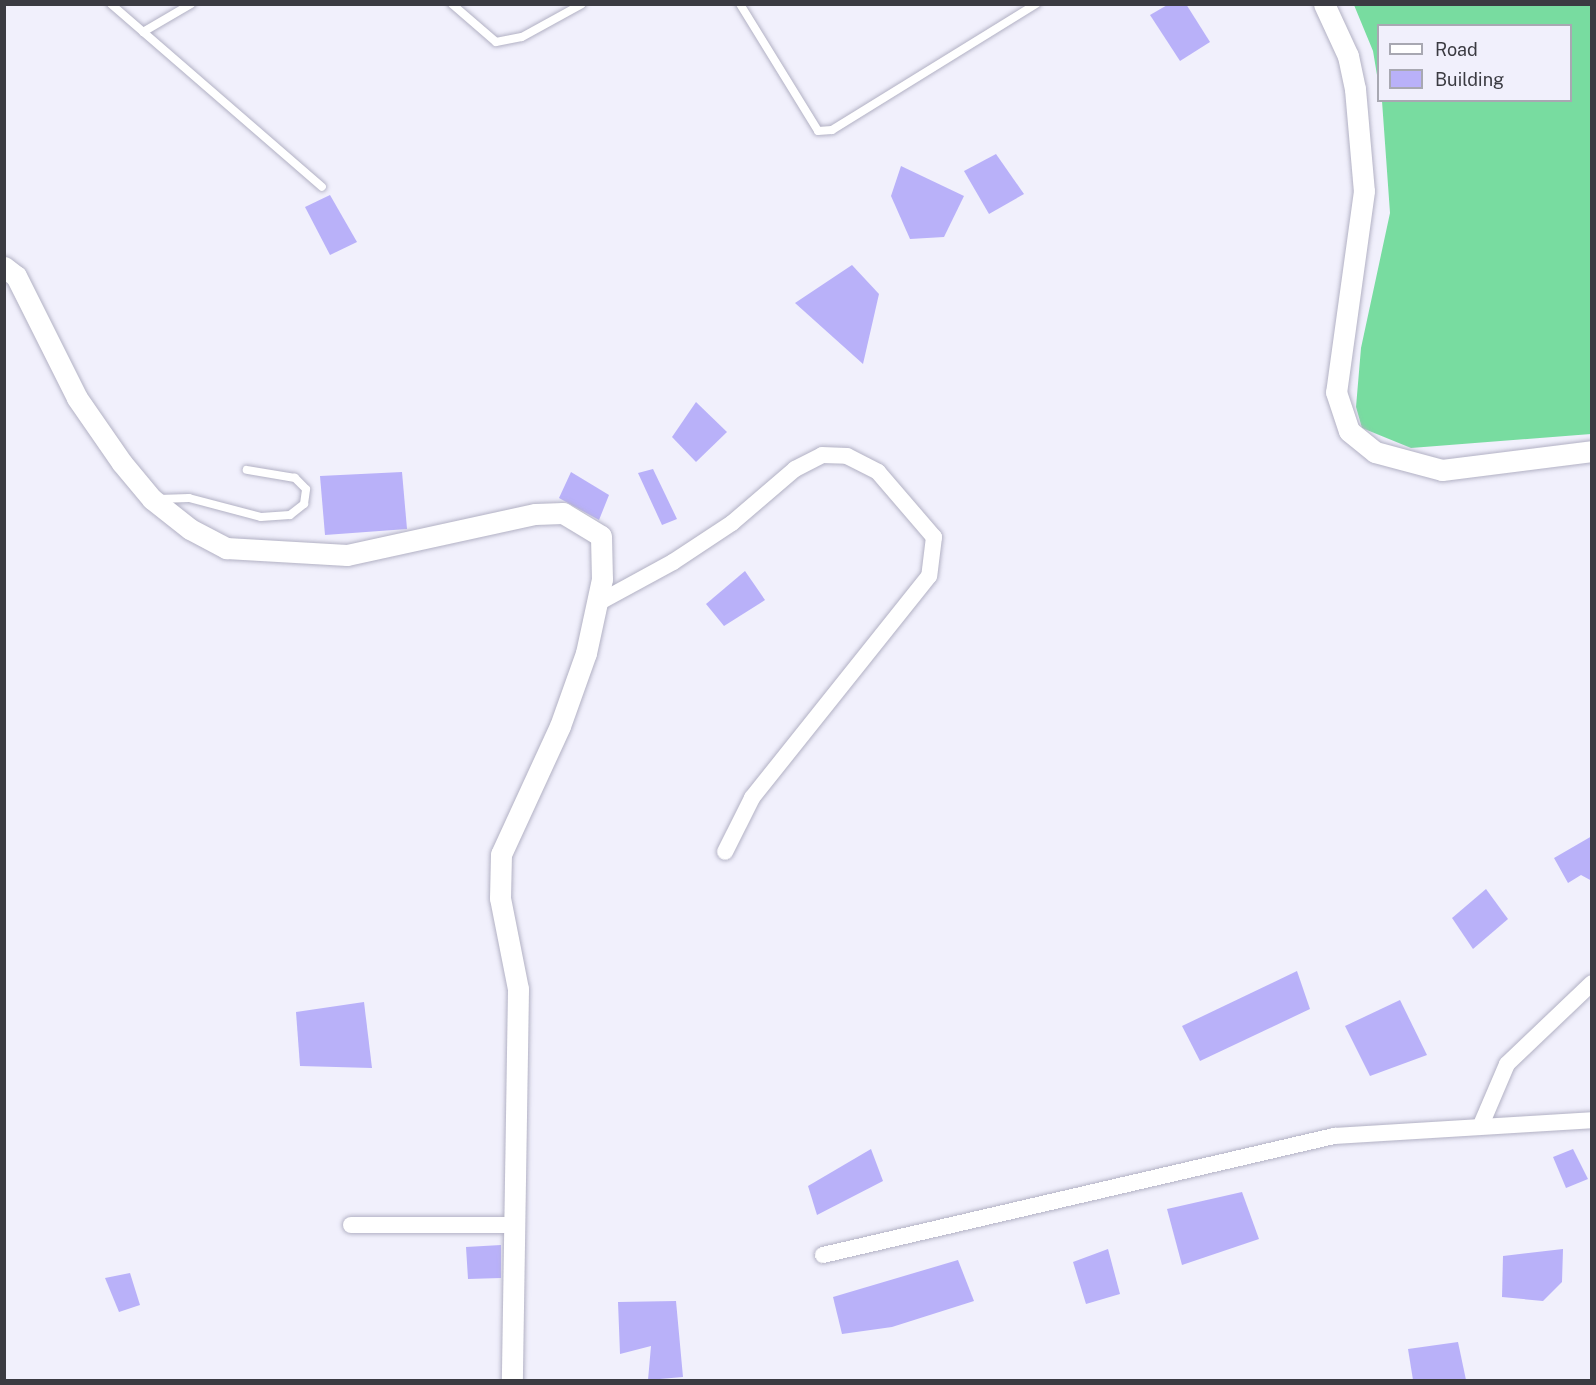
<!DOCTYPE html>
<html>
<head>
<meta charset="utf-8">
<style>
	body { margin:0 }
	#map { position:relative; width:1596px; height:1385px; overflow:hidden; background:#f1f0fc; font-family:"Public Sans",sans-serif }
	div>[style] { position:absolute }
	.forest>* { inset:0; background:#78dca0 }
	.building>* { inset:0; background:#b9b1f9 }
	.roads { filter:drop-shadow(0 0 2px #b2b1c4) drop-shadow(0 0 2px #b2b1c4) }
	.service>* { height:8px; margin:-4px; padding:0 4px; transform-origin:4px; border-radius:4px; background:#fff }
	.minor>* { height:16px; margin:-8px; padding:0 8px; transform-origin:8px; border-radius:8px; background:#fff }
	.tertiary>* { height:21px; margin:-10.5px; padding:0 10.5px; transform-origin:10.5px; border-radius:10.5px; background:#fff }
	span { translate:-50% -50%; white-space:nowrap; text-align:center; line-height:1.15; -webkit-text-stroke:4.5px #f1f0fc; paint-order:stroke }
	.frame { position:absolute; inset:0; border:6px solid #3b3b42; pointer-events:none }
	.legend { position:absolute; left:1377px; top:24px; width:195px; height:78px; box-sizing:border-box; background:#f1f0fc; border:2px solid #a8a8b2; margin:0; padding:8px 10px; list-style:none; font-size:18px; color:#3b3b42 }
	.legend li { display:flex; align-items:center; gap:12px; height:30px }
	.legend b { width:30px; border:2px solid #a8a8b2 }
</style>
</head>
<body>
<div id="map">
	<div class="forest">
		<i style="clip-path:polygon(1354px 5px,1591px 5px,1591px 434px,1411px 448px,1362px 428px,1356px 407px,1361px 348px,1390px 213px,1382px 101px,1570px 100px,1570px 26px,1378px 26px,1378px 81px,1373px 51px)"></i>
	</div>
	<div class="building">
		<i style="clip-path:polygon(1169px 4px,1186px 4px,1210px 42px,1180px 61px,1150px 15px)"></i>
		<i style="clip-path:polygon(996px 154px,1024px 194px,989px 214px,964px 171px)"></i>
		<i style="clip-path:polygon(901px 166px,964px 196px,944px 237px,910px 239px,891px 196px)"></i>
		<i style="clip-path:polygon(330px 195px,357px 242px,330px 255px,305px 207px)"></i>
		<i style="clip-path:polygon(852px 265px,879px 294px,863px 364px,795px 303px)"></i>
		<i style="clip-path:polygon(696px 402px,727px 432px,696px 462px,672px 437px)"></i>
		<i style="clip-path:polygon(653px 469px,677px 519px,662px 525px,638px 473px)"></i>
		<i style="clip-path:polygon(402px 472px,407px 529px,325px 535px,320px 476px)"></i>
		<i style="clip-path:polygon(571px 472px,609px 495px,599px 520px,559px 498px)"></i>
		<i style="clip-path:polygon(745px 571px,765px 600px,724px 626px,706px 604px)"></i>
		<i style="clip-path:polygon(1592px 836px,1592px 881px,1581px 875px,1568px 883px,1554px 858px)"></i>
		<i style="clip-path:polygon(1486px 889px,1508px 919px,1473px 949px,1452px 918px)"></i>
		<i style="clip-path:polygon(1297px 971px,1310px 1009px,1200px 1061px,1182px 1026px)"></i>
		<i style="clip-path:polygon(1400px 1000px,1427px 1055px,1370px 1076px,1345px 1026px)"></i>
		<i style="clip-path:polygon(364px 1002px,372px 1068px,300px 1066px,296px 1012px)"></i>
		<i style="clip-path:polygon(871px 1149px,883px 1181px,817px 1215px,808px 1186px)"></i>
		<i style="clip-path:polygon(1573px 1149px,1588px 1179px,1566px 1188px,1553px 1157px)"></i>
		<i style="clip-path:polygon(1242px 1192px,1259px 1239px,1182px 1265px,1167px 1209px)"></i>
		<i style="clip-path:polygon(501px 1245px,501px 1278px,468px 1279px,466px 1247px)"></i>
		<i style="clip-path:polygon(1108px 1249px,1120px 1294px,1086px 1304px,1073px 1262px)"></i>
		<i style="clip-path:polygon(1563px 1249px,1562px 1282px,1543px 1301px,1502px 1297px,1503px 1256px)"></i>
		<i style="clip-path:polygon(958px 1260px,974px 1301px,892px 1327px,842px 1334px,833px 1297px)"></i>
		<i style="clip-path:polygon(130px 1273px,140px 1305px,119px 1312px,105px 1278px)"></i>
		<i style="clip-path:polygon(676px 1301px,683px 1377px,648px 1380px,651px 1346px,620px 1354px,618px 1302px)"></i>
		<i style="clip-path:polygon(1458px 1342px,1466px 1380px,1413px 1380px,1408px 1349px)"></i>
	</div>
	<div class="roads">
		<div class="service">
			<i style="left:111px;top:4px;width:279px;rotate:40.9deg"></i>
			<i style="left:452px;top:4px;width:58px;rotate:40.8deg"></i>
			<i style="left:496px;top:42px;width:26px;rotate:-11deg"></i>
			<i style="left:522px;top:37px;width:68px;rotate:-28.8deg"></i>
			<i style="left:740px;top:4px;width:149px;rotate:58.4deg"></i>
			<i style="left:818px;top:131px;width:14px;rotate:-4deg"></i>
			<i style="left:832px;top:130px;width:240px;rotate:-31.7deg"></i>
			<i style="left:143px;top:32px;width:56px;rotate:-30.3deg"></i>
			<i style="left:158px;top:499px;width:31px;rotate:-2deg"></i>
			<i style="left:189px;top:498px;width:74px;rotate:14.8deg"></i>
			<i style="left:261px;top:517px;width:29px;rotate:-4deg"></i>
			<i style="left:290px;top:515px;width:18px;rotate:-38deg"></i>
			<i style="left:304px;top:504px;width:15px;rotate:-82deg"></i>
			<i style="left:306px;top:489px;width:16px;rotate:-135deg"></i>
			<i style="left:295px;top:478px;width:49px;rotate:-170.5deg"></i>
		</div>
		<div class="minor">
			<i style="left:596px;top:604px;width:88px;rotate:-28.6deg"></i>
			<i style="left:673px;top:562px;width:71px;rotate:-33.5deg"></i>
			<i style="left:732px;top:523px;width:83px;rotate:-40.6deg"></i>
			<i style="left:795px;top:469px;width:30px;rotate:-27deg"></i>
			<i style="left:822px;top:455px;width:25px;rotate:2deg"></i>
			<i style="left:847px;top:456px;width:35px;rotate:27deg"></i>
			<i style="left:878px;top:472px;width:86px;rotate:49.3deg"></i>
			<i style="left:934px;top:537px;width:39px;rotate:97deg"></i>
			<i style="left:929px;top:576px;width:284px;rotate:128.6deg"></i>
			<i style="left:752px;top:798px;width:60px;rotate:116.6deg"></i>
			<i style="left:1481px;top:1125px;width:66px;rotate:-66.9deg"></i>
			<i style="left:1507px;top:1064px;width:117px;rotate:-43.6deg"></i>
			<i style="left:351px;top:1225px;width:163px"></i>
			<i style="left:823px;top:1255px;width:525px;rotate:-13.11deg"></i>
			<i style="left:1334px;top:1136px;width:258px;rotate:-3.5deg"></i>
		</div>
		<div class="tertiary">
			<i style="left:1324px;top:4px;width:57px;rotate:65.2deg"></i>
			<i style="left:1348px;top:56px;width:34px;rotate:78deg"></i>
			<i style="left:1355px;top:89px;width:102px;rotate:85deg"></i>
			<i style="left:1364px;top:191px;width:203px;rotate:97.9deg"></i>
			<i style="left:1336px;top:392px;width:41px;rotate:71.6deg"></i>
			<i style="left:1349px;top:431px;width:33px;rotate:39deg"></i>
			<i style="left:1375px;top:452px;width:69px;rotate:15deg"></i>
			<i style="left:1442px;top:470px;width:151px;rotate:-7.2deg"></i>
			<i style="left:4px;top:267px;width:15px;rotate:37deg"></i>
			<i style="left:16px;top:276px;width:136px;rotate:63.4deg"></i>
			<i style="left:77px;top:398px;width:79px;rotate:55.3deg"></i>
			<i style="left:122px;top:463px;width:47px;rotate:50.2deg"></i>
			<i style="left:152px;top:499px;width:48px;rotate:38.3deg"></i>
			<i style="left:190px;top:529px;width:41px;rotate:27.8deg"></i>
			<i style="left:226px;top:548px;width:121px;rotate:3.3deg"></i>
			<i style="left:347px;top:555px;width:192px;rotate:-12.3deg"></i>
			<i style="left:535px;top:514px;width:28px;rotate:-2deg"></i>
			<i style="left:563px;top:513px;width:44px;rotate:31.2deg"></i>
			<i style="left:601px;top:536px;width:43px;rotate:88.7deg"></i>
			<i style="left:602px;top:579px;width:76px;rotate:102.2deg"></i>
			<i style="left:586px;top:653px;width:77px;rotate:109.6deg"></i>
			<i style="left:560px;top:726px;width:141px;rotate:114.7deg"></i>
			<i style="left:501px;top:854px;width:44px;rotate:91.3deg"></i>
			<i style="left:500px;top:898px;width:93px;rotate:78.8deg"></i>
			<i style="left:518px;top:989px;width:391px;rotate:90.9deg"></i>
		</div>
	</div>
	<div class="frame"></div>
	<ul class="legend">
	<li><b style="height:8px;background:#fff"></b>Road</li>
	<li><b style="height:16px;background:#b9b1f9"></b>Building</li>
	</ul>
</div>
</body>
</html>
